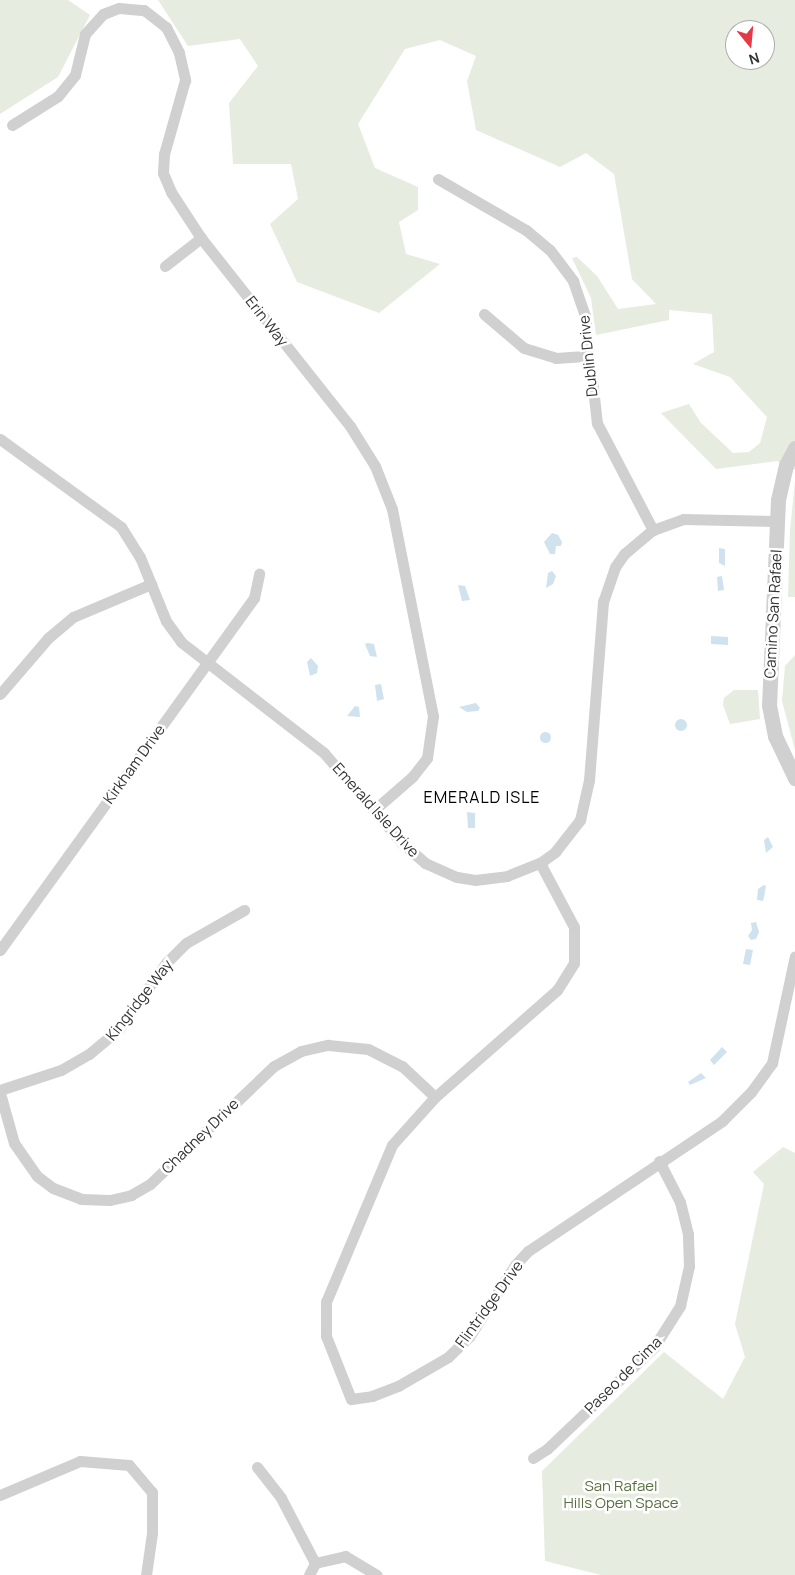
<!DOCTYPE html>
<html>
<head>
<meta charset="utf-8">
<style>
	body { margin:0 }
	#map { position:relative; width:795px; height:1575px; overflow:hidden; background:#fff; font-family:Manrope,sans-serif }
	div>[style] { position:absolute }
	.green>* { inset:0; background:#e6ecdf }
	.water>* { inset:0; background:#cfe2ee }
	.round { border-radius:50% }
	.minor>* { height:11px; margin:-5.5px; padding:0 5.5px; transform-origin:5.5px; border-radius:5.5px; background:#d0d0d0 }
	.tertiary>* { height:15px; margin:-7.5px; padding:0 7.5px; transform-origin:7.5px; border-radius:7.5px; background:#d0d0d0 }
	span { translate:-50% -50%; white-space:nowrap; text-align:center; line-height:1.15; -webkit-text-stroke:5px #fff; paint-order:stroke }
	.street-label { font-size:15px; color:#333 }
	.park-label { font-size:15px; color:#56703f }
	.neighbourhood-label { font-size:16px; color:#000; letter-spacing:1px }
	.north { position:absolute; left:725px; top:20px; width:50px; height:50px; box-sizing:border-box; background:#fff; border:1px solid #adadad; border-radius:50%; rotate:163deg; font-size:14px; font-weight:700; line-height:20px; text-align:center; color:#333 }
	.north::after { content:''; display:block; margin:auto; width:18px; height:22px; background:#e63946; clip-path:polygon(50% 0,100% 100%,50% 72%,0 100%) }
</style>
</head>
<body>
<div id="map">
	<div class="green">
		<i style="clip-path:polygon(0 0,68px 0,90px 15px,58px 77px,0 114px)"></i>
		<i style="clip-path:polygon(evenodd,158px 0,795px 0,795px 470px,777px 461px,716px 469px,661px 413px,689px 404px,701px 423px,733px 453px,749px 452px,760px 443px,767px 417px,730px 377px,693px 364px,714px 352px,712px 314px,669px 310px,669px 320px,596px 335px,591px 298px,572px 258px,577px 257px,597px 276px,618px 309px,656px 304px,632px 279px,614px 174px,586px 153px,560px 167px,476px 130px,467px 81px,476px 56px,440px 40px,405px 49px,358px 124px,375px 168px,418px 187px,418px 210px,399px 222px,406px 254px,440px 264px,379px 313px,297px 282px,270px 224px,298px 199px,291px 164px,233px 164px,229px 103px,258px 66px,240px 39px,188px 46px,158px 0,735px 30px,765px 30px,765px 60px,735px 60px,735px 30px)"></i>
		<i style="clip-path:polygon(795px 481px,795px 597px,788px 597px,790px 531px)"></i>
		<i style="clip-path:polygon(795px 655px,795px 750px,782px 701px,785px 666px)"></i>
		<i style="clip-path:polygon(734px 690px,758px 690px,760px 719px,730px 724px,723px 705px,724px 698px)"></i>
		<i style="clip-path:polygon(783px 1147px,795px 1153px,795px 1575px,601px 1575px,545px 1561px,542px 1471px,664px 1352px,723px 1399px,745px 1357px,735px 1324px,764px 1184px,753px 1172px)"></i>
	</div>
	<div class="water">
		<i style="clip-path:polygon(552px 533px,558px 535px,562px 542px,561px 546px,556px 546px,555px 554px,550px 554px,544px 542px)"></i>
		<i style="clip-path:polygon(719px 548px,725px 549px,725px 566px,719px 563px)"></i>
		<i style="clip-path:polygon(552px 571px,556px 576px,553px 584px,546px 588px,548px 573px)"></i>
		<i style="clip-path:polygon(722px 576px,724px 590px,718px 591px,717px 577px)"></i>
		<i style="clip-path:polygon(458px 585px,465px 586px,470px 600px,462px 601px)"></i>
		<i style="clip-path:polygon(711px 636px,728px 637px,728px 645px,711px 644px)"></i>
		<i style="clip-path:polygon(368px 643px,374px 644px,377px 657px,370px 656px,365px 644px)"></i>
		<i style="clip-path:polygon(311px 658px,318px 666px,317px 673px,310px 676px,307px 662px)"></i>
		<i style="clip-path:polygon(381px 684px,384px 699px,377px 701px,375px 685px)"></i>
		<i style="clip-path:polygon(476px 703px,480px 708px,478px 711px,467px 712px,459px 707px)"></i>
		<i style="clip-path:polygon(355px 706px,359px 707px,360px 717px,347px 716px)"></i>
		<i class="round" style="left:675px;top:719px;width:12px;height:12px"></i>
		<i class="round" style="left:539.5px;top:731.5px;width:11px;height:11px"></i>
		<i style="clip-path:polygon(467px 812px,475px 813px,475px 828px,468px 828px)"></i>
		<i style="clip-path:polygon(768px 837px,773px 847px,766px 853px,764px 840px)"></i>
		<i style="clip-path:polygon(764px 885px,766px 886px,764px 897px,763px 901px,757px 900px,758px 889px)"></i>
		<i style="clip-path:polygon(756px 922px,759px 932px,756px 939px,751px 940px,748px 936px,752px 930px,751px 923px)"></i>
		<i style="clip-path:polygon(746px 949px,753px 950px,750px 965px,743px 964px)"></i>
		<i style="clip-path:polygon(722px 1047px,727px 1052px,714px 1065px,710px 1060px)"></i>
		<i style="clip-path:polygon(701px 1073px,706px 1078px,690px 1085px,688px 1082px)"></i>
	</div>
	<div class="minor">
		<i style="left:12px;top:125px;width:54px;rotate:-32.2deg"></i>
		<i style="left:58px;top:96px;width:27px;rotate:-51deg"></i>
		<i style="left:75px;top:75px;width:42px;rotate:-76.3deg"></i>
		<i style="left:85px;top:34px;width:27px;rotate:-48deg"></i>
		<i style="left:103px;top:14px;width:17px;rotate:-21deg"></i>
		<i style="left:119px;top:8px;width:25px;rotate:5deg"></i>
		<i style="left:144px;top:10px;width:28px;rotate:38deg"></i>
		<i style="left:166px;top:27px;width:29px;rotate:63deg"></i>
		<i style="left:179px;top:53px;width:28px;rotate:77deg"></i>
		<i style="left:185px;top:80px;width:77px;rotate:105.8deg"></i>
		<i style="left:164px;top:154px;width:19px;rotate:93deg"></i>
		<i style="left:163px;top:173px;width:21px;rotate:67deg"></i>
		<i style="left:171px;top:192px;width:55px;rotate:56.9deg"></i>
		<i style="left:201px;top:238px;width:240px;rotate:51.6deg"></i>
		<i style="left:350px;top:426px;width:47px;rotate:58deg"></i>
		<i style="left:375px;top:466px;width:46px;rotate:68.4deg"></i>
		<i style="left:392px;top:509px;width:211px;rotate:78.8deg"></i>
		<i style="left:433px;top:716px;width:42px;rotate:98.1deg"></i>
		<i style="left:427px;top:758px;width:24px;rotate:128deg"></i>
		<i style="left:412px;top:777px;width:50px;rotate:139deg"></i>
		<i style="left:438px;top:179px;width:102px;rotate:30.1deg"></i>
		<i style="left:526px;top:230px;width:31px;rotate:40deg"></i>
		<i style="left:550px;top:250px;width:39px;rotate:53deg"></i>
		<i style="left:573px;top:281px;width:36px;rotate:71deg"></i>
		<i style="left:585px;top:315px;width:109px;rotate:83.7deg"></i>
		<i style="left:597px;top:423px;width:121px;rotate:62.4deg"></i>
		<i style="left:165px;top:266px;width:46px;rotate:-37.9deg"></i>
		<i style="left:484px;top:314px;width:52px;rotate:40.4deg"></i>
		<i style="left:524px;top:348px;width:34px;rotate:17deg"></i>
		<i style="left:556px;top:358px;width:32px;rotate:-4deg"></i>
		<i style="left:0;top:439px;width:150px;rotate:36deg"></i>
		<i style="left:121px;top:527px;width:36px;rotate:58deg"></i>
		<i style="left:140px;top:557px;width:69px;rotate:67.9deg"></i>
		<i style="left:166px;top:621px;width:26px;rotate:54deg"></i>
		<i style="left:181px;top:642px;width:181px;rotate:37.8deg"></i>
		<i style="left:324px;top:753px;width:118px;rotate:49.1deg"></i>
		<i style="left:401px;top:842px;width:32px;rotate:41deg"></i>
		<i style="left:425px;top:863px;width:35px;rotate:24deg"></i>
		<i style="left:457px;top:877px;width:18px;rotate:9deg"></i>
		<i style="left:475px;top:880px;width:32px;rotate:-7deg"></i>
		<i style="left:507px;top:876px;width:35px;rotate:-22deg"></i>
		<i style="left:540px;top:863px;width:19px;rotate:-36deg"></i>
		<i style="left:555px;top:852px;width:41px;rotate:-52deg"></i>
		<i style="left:580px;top:820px;width:41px;rotate:-77.3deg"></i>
		<i style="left:589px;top:780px;width:179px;rotate:-85.5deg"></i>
		<i style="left:603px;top:602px;width:37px;rotate:-71deg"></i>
		<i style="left:615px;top:567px;width:16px;rotate:-55deg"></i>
		<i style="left:624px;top:554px;width:38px;rotate:-40deg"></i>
		<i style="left:653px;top:530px;width:32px;rotate:-20deg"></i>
		<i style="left:683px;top:519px;width:94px;rotate:1.2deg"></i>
		<i style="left:0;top:694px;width:74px;rotate:-49.4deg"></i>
		<i style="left:48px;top:638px;width:33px;rotate:-40deg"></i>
		<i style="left:73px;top:617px;width:85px;rotate:-22.9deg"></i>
		<i style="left:540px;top:863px;width:72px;rotate:62deg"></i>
		<i style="left:574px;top:927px;width:36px;rotate:90deg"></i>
		<i style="left:574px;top:963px;width:32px;rotate:122deg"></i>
		<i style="left:557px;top:990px;width:162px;rotate:138.7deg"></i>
		<i style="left:435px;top:1097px;width:64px;rotate:131.9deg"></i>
		<i style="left:392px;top:1145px;width:170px;rotate:112.8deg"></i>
		<i style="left:326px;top:1302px;width:34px;rotate:90deg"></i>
		<i style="left:326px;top:1336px;width:68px;rotate:68.4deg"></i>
		<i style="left:351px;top:1399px;width:21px;rotate:-8deg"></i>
		<i style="left:372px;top:1396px;width:28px;rotate:-21deg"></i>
		<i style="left:398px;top:1386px;width:58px;rotate:-30.1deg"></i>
		<i style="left:448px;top:1357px;width:29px;rotate:-44deg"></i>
		<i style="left:469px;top:1337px;width:85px;rotate:-57.4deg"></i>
		<i style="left:515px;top:1265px;width:19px;rotate:-47deg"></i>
		<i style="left:528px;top:1251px;width:234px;rotate:-33.8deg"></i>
		<i style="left:722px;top:1121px;width:41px;rotate:-45deg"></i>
		<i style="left:751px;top:1092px;width:36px;rotate:-54deg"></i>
		<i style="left:772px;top:1063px;width:109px;rotate:-77.9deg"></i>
		<i style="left:0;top:950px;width:434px;rotate:-54.2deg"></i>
		<i style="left:254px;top:598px;width:25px;rotate:-78deg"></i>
		<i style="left:0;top:1090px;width:64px;rotate:-18.2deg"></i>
		<i style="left:61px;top:1070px;width:32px;rotate:-30deg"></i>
		<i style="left:89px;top:1054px;width:39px;rotate:-40deg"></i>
		<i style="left:119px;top:1029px;width:81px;rotate:-54.5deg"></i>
		<i style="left:166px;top:963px;width:28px;rotate:-45deg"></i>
		<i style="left:186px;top:943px;width:67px;rotate:-29.6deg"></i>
		<i style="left:0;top:1093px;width:52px;rotate:74.4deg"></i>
		<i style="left:14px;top:1143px;width:40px;rotate:55.1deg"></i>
		<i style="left:37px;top:1176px;width:20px;rotate:37deg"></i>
		<i style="left:53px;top:1188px;width:30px;rotate:21deg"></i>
		<i style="left:81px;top:1199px;width:29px;rotate:2deg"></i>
		<i style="left:110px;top:1200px;width:22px;rotate:-13deg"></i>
		<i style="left:131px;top:1195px;width:22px;rotate:-30deg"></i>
		<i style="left:150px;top:1184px;width:171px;rotate:-43.6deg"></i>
		<i style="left:274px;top:1066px;width:31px;rotate:-29deg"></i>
		<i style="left:301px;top:1051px;width:28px;rotate:-13deg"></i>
		<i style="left:328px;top:1045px;width:40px;rotate:5.7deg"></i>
		<i style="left:368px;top:1049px;width:38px;rotate:27deg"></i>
		<i style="left:402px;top:1066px;width:45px;rotate:43.2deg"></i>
		<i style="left:533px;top:1458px;width:17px;rotate:-33deg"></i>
		<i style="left:547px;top:1449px;width:148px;rotate:-43.6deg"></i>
		<i style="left:654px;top:1347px;width:49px;rotate:-57.6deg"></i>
		<i style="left:680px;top:1306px;width:41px;rotate:-77.3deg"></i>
		<i style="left:689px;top:1266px;width:32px;rotate:-92deg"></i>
		<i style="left:688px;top:1234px;width:33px;rotate:-104deg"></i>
		<i style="left:680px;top:1202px;width:46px;rotate:-117.1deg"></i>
		<i style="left:257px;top:1467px;width:39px;rotate:52deg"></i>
		<i style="left:281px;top:1498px;width:73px;rotate:62.4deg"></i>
		<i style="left:0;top:1495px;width:87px;rotate:-23deg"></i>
		<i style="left:80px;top:1461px;width:49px;rotate:4.7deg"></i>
		<i style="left:129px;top:1465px;width:35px;rotate:50deg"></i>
		<i style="left:152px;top:1492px;width:41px;rotate:90deg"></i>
		<i style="left:152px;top:1533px;width:42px;rotate:98.1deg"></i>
		<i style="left:315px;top:1563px;width:31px;rotate:-13deg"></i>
		<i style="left:345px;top:1556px;width:37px;rotate:31deg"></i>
		<i style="left:309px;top:1575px;width:13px;rotate:-63deg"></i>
	</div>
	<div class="tertiary">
		<i style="left:795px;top:448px;width:19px;rotate:118deg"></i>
		<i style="left:786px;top:465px;width:36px;rotate:103deg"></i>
		<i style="left:778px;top:500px;width:205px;rotate:92.5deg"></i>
		<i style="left:769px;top:705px;width:32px;rotate:79deg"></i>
		<i style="left:775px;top:736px;width:47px;rotate:64.5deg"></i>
	</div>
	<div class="street-label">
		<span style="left:267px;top:321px;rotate:52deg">Erin Way</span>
		<span style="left:588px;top:356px;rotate:-96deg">Dublin Drive</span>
		<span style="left:773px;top:614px;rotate:-87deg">Camino San Rafael</span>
		<span style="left:134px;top:764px;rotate:-54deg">Kirkham Drive</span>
		<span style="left:376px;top:810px;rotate:48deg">Emerald Isle Drive</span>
		<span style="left:139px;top:1000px;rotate:-52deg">Kingridge Way</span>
		<span style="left:200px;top:1136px;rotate:-44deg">Chadney Drive</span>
		<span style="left:489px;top:1304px;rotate:-54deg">Flintridge Drive</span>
		<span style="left:623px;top:1375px;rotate:-45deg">Paseo de Cima</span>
	</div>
	<div class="park-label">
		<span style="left:621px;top:1494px">San Rafael<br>Hills Open Space</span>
	</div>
	<div class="neighbourhood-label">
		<span style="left:482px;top:797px">EMERALD ISLE</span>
	</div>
	<div class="north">N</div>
</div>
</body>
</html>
